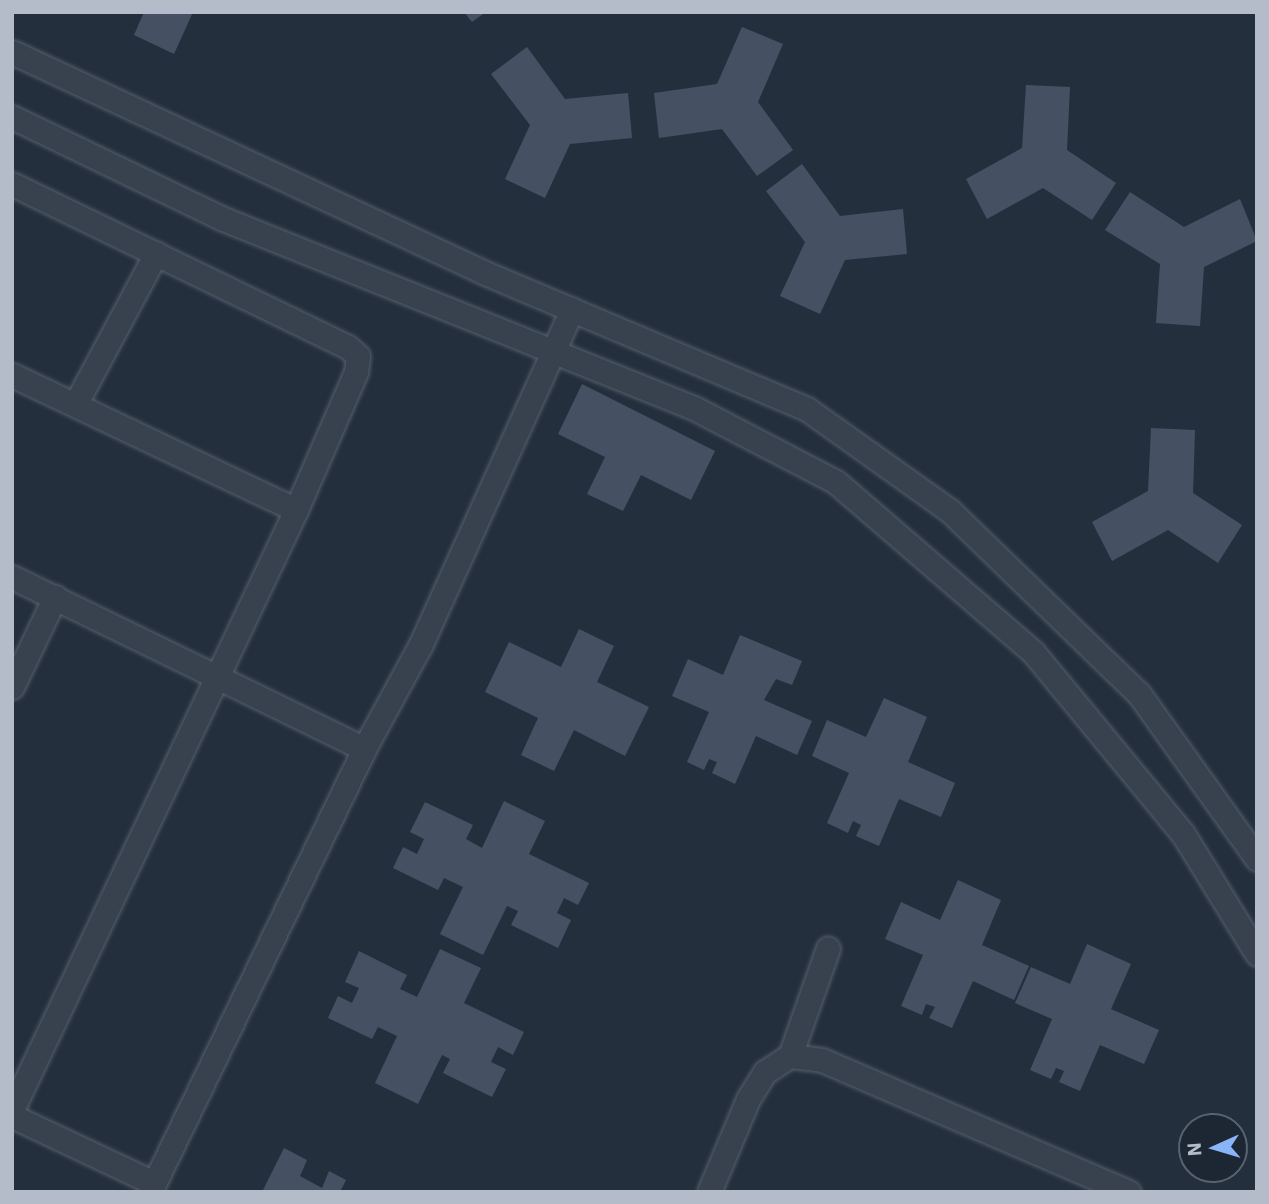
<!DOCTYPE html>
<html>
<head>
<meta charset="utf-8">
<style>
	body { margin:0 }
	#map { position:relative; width:1269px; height:1204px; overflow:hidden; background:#242f3e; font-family:"IBM Plex Sans",sans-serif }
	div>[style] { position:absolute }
	.building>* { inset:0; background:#455162 }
	.roads { filter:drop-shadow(0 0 2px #565f6c) drop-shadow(0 0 2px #565f6c) }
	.minor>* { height:23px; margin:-11.5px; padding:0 11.5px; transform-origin:11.5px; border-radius:11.5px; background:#38414e }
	span { translate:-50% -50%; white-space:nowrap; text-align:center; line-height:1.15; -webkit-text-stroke:5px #1d2633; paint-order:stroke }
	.frame { position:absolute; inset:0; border:14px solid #b4bcc9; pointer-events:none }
	.north { position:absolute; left:1178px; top:1113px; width:70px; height:70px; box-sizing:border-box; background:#1d2633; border:2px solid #59626f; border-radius:50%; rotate:266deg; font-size:19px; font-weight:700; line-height:28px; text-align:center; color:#b4bcc9 }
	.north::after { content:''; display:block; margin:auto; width:24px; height:32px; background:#8ab4f8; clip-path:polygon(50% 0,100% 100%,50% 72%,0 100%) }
</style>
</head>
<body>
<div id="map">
	<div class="building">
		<i style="clip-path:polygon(144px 12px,193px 12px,174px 54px,134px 35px)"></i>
		<i style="clip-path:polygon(464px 12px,486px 12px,472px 22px)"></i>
		<i style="clip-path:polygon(742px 27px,783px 44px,758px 102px,793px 150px,757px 176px,722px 129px,659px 138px,654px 93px,717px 84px)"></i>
		<i style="clip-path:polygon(527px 47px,565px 99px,628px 93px,632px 138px,570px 144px,545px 198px,505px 179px,530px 125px,491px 74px)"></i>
		<i style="clip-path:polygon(1026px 85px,1070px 87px,1067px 150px,1116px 183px,1092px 220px,1043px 188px,987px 219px,966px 179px,1022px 148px)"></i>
		<i style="clip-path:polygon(802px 164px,840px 216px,903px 209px,907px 254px,845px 260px,820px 314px,780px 296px,805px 242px,766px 191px)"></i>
		<i style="clip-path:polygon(1130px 192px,1184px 227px,1240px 199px,1257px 241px,1204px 267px,1200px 326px,1156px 323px,1160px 264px,1105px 230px)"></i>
		<i style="clip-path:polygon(582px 384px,715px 451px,691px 500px,641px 475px,623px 511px,587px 494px,605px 457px,558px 434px)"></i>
		<i style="clip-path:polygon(1151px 428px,1195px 430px,1193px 493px,1242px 525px,1218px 563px,1168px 530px,1112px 561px,1092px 522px,1148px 491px)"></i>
		<i style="clip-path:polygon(579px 629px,614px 646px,597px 682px,649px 707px,625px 756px,574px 730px,554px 771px,521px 755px,538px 718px,485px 692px,509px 642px,561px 667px)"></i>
		<i style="clip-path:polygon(740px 635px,802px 661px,792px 685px,776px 679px,764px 700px,812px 721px,797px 755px,756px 736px,735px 784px,712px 773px,717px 762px,709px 759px,704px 770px,687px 762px,709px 712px,672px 696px,688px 659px,723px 675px)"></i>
		<i style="clip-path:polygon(884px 698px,927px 717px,908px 762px,955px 783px,941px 817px,899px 799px,879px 846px,856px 836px,861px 825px,853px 821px,848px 833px,827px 823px,849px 773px,812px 756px,827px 720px,866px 737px)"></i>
		<i style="clip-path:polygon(504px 801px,545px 821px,529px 854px,589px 883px,578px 905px,564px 898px,557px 913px,571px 920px,558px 948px,511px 925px,518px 911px,507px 906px,483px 955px,440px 934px,463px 887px,444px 878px,438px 890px,393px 868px,403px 847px,417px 854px,424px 839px,410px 832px,425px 802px,473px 825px,466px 839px,482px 848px)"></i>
		<i style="clip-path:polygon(958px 880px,1001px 900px,982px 945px,1029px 966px,1014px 1000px,973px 981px,952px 1028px,929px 1018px,935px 1007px,926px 1004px,922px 1015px,901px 1006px,923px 955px,885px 939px,901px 902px,940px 920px)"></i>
		<i style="clip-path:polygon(1087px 944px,1131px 964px,1111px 1009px,1159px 1030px,1144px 1064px,1100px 1045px,1080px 1091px,1059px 1082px,1064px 1071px,1056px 1068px,1051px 1079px,1030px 1070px,1052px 1019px,1015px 1003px,1031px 967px,1070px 984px)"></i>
		<i style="clip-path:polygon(440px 949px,481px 968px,464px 1003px,524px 1032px,513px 1055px,498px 1047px,491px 1062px,506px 1069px,492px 1097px,443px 1073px,450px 1059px,442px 1055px,418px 1104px,375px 1083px,397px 1036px,378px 1027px,372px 1039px,328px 1018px,338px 996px,352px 1003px,359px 988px,345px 982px,359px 951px,407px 975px,400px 989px,417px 997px)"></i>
		<i style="clip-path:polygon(284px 1148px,307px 1160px,300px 1176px,322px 1188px,329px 1171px,346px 1180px,340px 1192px,262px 1192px)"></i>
	</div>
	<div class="roads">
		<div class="minor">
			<i style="left:12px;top:52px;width:522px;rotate:25.04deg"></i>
			<i style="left:485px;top:273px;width:350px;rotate:22.9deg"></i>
			<i style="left:807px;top:409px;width:176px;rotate:35.5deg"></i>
			<i style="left:950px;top:511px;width:263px;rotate:44.1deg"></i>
			<i style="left:1139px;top:694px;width:203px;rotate:54.4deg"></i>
			<i style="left:12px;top:117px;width:232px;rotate:25.8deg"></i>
			<i style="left:221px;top:218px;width:510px;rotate:21.88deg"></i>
			<i style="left:694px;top:408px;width:160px;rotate:27.5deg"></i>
			<i style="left:836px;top:482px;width:260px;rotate:40.8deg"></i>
			<i style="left:1033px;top:652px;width:236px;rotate:50.5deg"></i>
			<i style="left:1183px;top:834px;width:141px;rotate:58.3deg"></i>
			<i style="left:12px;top:184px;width:373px;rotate:25.9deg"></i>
			<i style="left:348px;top:347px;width:13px;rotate:42deg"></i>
			<i style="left:358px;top:356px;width:16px;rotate:97deg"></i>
			<i style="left:356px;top:372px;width:150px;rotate:113.5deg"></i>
			<i style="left:296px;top:510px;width:664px;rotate:115.33deg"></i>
			<i style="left:12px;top:375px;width:314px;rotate:25.4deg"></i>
			<i style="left:75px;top:405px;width:172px;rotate:-61.9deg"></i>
			<i style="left:12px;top:577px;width:392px;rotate:26deg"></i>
			<i style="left:12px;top:687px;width:100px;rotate:-64.5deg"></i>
			<i style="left:790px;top:1056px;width:32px;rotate:7deg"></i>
			<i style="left:822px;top:1060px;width:334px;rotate:23.3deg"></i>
			<i style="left:12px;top:1116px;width:157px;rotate:25.3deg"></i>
			<i style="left:150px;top:1192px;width:492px;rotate:-64.2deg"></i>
			<i style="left:364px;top:749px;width:119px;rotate:-61.5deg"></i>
			<i style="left:421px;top:644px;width:367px;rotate:-65.7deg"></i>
			<i style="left:709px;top:1192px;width:101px;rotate:-67.2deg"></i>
			<i style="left:748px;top:1099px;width:32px;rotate:-58deg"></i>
			<i style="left:765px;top:1072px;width:30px;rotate:-33deg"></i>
			<i style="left:790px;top:1056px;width:114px;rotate:-70.6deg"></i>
		</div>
	</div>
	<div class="frame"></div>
	<div class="north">N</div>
</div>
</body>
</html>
